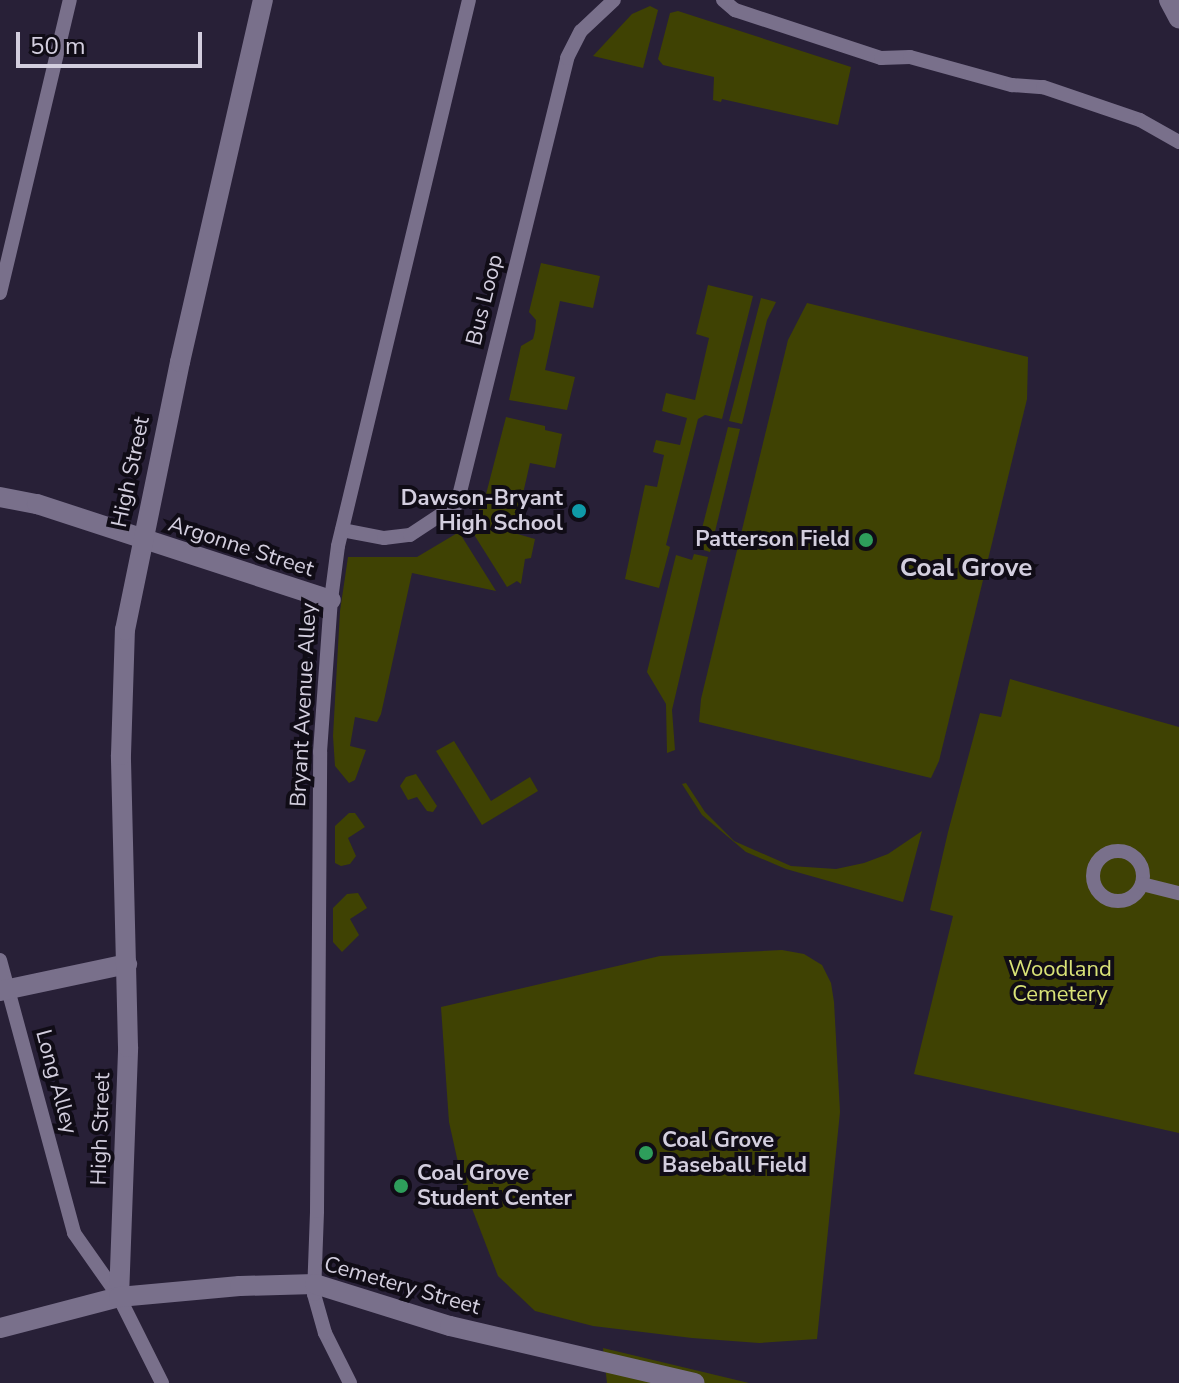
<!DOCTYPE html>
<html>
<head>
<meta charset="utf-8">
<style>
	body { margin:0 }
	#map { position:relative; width:1179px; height:1383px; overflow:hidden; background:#282037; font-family:"Nunito Sans",sans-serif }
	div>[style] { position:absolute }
	.green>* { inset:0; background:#3f4203 }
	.service>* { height:14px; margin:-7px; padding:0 7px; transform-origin:7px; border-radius:7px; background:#79708b }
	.service>.ring { margin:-7px; padding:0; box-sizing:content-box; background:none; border:14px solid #79708b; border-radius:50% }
	.minor>* { height:20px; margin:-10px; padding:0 10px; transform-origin:10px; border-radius:10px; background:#79708b }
	.dots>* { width:22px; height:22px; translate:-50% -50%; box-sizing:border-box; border:4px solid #100c16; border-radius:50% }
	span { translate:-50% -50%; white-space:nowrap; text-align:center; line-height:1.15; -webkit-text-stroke:8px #100c16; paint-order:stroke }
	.street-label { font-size:22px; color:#d3cede }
	.poi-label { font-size:22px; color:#d3cede; font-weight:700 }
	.right { translate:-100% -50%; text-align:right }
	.left { translate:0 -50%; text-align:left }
	.park-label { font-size:22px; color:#d9e277 }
	.quarter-label { font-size:26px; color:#d3cede; font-weight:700 }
	.scale { position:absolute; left:16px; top:32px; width:186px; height:36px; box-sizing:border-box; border:4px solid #d3cede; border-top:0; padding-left:10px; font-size:24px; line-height:28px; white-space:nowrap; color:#d3cede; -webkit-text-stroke:6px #100c16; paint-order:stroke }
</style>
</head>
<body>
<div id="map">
	<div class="green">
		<i style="clip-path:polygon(650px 6px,658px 10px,643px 68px,593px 56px,632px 14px)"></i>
		<i style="clip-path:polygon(678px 11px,851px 67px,838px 125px,722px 99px,721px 102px,713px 100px,714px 77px,663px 65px,658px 59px,670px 13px)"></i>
		<i style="clip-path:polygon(541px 263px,600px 276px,593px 308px,560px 301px,545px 370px,575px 377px,567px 410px,509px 400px,521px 346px,533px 339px,535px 331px,536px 320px,529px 312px)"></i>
		<i style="clip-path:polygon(708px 285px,753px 296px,722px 419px,705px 415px,698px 419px,666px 545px,670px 547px,659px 588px,625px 579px,645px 485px,657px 487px,664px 455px,653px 452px,656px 440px,680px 445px,687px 418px,662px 411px,666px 393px,695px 400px,709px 338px,696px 334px)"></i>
		<i style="clip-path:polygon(761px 298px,776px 302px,767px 320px,742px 424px,729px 421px)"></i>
		<i style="clip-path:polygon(807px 303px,1028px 357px,1027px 399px,939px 761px,931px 778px,699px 722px,701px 699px,788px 340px)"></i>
		<i style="clip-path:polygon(506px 417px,545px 426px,545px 430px,562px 434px,555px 468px,530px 463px,514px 533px,535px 539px,531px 558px,525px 559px,521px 584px,517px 581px,507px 587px,468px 525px,484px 502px)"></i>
		<i style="clip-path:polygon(728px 427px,740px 429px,710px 552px,697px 548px)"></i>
		<i style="clip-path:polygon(459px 532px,496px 591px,412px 573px,381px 714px,377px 722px,355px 717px,350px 746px,366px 750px,355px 780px,349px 783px,335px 766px,333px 736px,340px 611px,348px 557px,417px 557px)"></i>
		<i style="clip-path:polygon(694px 554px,708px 557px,672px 710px,675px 750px,667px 753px,666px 704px,647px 672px,676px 555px,692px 560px)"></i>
		<i style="clip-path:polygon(1010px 679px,1179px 727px,1179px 1133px,914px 1074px,953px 916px,930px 910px,948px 832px,980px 713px,1001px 717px)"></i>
		<i style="clip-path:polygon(454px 741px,491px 801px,530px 777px,538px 791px,482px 825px,436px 751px)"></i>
		<i style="clip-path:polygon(416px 774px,437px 806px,433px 812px,427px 811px,417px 797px,408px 800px,400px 786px,406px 777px)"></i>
		<i style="clip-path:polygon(686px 783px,705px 812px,734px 841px,791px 866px,836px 869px,864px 863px,888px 854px,922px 831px,903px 902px,786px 869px,746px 852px,702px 815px,682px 784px)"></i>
		<i style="clip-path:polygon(349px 813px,355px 813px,365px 827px,348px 838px,356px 856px,350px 864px,341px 866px,335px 863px,335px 826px)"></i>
		<i style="clip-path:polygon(358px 893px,367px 908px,350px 919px,359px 935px,342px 952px,333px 942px,333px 908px,347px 894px)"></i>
		<i style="clip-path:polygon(782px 950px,804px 954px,822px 965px,831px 983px,834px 1002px,840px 1112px,817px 1339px,759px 1343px,692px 1338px,593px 1326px,535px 1311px,498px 1276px,463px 1185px,449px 1122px,441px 1007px,660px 956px)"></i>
		<i style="clip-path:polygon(603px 1348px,749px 1383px,607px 1383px)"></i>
	</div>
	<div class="service">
		<i style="left:723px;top:0;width:16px;rotate:40deg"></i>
		<i style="left:735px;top:10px;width:154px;rotate:18.2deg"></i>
		<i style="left:881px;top:58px;width:29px;rotate:-2deg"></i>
		<i style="left:910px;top:57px;width:106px;rotate:15.4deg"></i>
		<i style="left:1012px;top:85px;width:31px;rotate:4deg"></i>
		<i style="left:1043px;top:87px;width:102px;rotate:18.8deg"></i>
		<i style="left:1140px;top:120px;width:45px;rotate:29.4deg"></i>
		<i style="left:0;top:293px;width:301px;rotate:-76.6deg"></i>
		<i style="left:342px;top:530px;width:43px;rotate:10.8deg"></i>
		<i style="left:384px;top:538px;width:26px;rotate:-7deg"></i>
		<i style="left:410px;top:535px;width:56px;rotate:-33.4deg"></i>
		<i style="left:457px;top:504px;width:459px;rotate:-76.1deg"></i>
		<i style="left:567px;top:58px;width:30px;rotate:-63deg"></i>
		<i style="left:581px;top:31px;width:45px;rotate:-43.2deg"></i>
		<i class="ring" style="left:1093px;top:851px;width:36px;height:36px"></i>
		<i style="left:1142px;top:884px;width:38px;rotate:14deg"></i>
		<i style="left:0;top:960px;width:283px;rotate:74.8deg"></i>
		<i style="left:74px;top:1233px;width:78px;rotate:54.9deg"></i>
		<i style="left:119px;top:1297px;width:96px;rotate:63.4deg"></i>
		<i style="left:350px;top:1383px;width:56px;rotate:-116.6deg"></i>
		<i style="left:325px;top:1333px;width:41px;rotate:-105.8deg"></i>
		<i style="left:314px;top:1294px;width:83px;rotate:-87.9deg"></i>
		<i style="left:317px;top:1211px;width:459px;rotate:-89.6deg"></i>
		<i style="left:320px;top:752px;width:152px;rotate:-85.9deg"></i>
		<i style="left:331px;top:600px;width:54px;rotate:-82.6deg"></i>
		<i style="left:338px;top:546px;width:561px;rotate:-76.51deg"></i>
	</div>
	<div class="minor">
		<i style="left:1169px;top:0;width:21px;rotate:62deg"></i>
		<i style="left:0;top:497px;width:38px;rotate:11deg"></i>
		<i style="left:37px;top:504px;width:309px;rotate:18.1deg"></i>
		<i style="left:0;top:991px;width:130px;rotate:-12deg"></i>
		<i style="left:119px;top:1297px;width:250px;rotate:-87.9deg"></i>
		<i style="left:128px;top:1047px;width:292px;rotate:-91.4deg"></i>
		<i style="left:121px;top:755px;width:125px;rotate:-88.2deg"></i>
		<i style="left:125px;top:630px;width:274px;rotate:-78.4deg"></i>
		<i style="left:180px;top:362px;width:371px;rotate:-77.1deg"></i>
		<i style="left:0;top:1328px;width:123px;rotate:-14.6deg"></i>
		<i style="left:119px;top:1297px;width:121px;rotate:-5.2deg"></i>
		<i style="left:240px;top:1286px;width:75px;rotate:-1.5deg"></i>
		<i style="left:315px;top:1284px;width:141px;rotate:17.3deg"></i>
		<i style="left:450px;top:1326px;width:251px;rotate:13.1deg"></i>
	</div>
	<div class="dots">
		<i style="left:579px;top:511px;background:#0f9aa8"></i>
		<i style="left:866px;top:540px;background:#2e9e5b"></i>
		<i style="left:646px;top:1153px;background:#2e9e5b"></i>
		<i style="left:401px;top:1186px;background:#2e9e5b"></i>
	</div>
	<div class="street-label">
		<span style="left:485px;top:300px;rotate:-76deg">Bus Loop</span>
		<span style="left:131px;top:472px;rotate:-78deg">High Street</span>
		<span style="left:241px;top:547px;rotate:18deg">Argonne Street</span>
		<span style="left:304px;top:705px;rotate:-87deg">Bryant Avenue Alley</span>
		<span style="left:56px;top:1082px;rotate:75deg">Long Alley</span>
		<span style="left:101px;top:1129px;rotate:-88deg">High Street</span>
		<span style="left:402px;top:1286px;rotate:16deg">Cemetery Street</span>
	</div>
	<div class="poi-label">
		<span class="right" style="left:563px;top:511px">Dawson-Bryant<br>High School</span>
		<span class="right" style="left:850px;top:540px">Patterson Field</span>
		<span class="left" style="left:662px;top:1153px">Coal Grove<br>Baseball Field</span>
		<span class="left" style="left:417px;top:1186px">Coal Grove<br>Student Center</span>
	</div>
	<div class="park-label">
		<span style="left:1060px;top:982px">Woodland<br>Cemetery</span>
	</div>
	<div class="quarter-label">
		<span style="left:966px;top:568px">Coal Grove</span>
	</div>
	<div class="scale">50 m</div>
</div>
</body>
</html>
